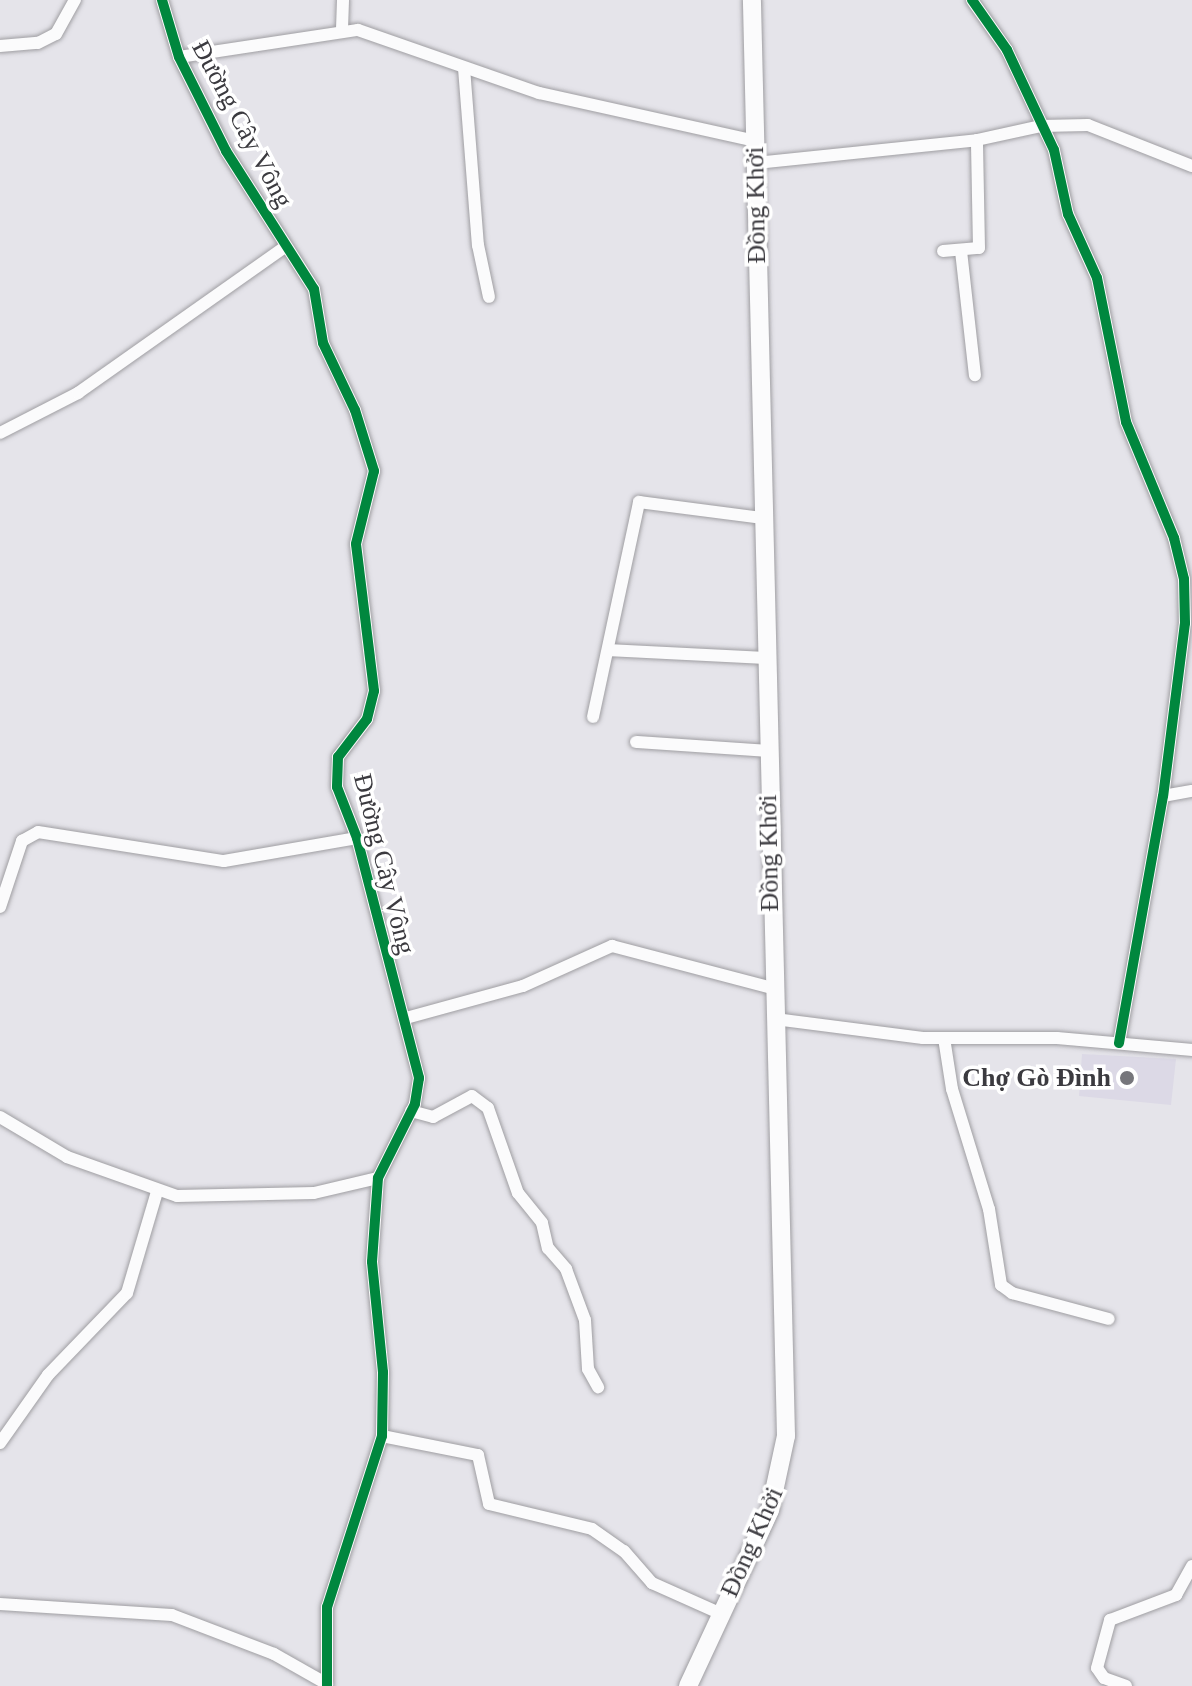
<!DOCTYPE html>
<html>
<head>
<meta charset="utf-8">
<style>
	body { margin:0 }
	#map { position:relative; width:1192px; height:1686px; overflow:hidden; background:#e5e4ea; font-family:Georgia,serif }
	div>[style] { position:absolute }
	.built>* { inset:0; background:#dcd9e6 }
	.roads { filter:drop-shadow(0 0 2px #9f9ea2) drop-shadow(0 0 2px #9f9ea2) }
	.street>* { height:12px; margin:-6px; padding:0 6px; transform-origin:6px; border-radius:6px; background:#fbfbfc }
	.secondary>* { height:18px; margin:-9px; padding:0 9px; transform-origin:9px; border-radius:9px; background:#fbfbfc }
	.cycleway>* { height:10px; margin:-5px; padding:0 5px; transform-origin:5px; border-radius:5px; background:#00873e }
	.dots>* { width:22px; height:22px; translate:-50% -50%; box-sizing:border-box; border:4px solid #fff; border-radius:50% }
	span { translate:-50% -50%; white-space:nowrap; text-align:center; line-height:1.15; -webkit-text-stroke:7px #fff; paint-order:stroke }
	.street-label { font-size:26px; color:#3b3a3f }
	.poi-label { font-size:26px; color:#3b3a3f; font-weight:700 }
	.right { translate:-100% -50%; text-align:right }
</style>
</head>
<body>
<div id="map">
	<div class="built">
		<i style="clip-path:polygon(1082px 1054px,1176px 1059px,1171px 1105px,1079px 1096px)"></i>
	</div>
	<div class="roads">
		<div class="street">
			<i style="left:162px;top:0;width:59px;rotate:73.4deg"></i>
			<i style="left:179px;top:57px;width:105px;rotate:63.4deg"></i>
			<i style="left:226px;top:151px;width:164px;rotate:57.5deg"></i>
			<i style="left:314px;top:289px;width:55px;rotate:80.5deg"></i>
			<i style="left:323px;top:343px;width:74px;rotate:64.5deg"></i>
			<i style="left:355px;top:410px;width:64px;rotate:72.7deg"></i>
			<i style="left:374px;top:471px;width:75px;rotate:103.9deg"></i>
			<i style="left:356px;top:544px;width:148px;rotate:83deg"></i>
			<i style="left:374px;top:691px;width:29px;rotate:104deg"></i>
			<i style="left:367px;top:719px;width:48px;rotate:127.3deg"></i>
			<i style="left:338px;top:757px;width:30px;rotate:92deg"></i>
			<i style="left:337px;top:787px;width:55px;rotate:68.6deg"></i>
			<i style="left:357px;top:838px;width:248px;rotate:75.5deg"></i>
			<i style="left:419px;top:1078px;width:26px;rotate:99deg"></i>
			<i style="left:415px;top:1104px;width:83px;rotate:116.6deg"></i>
			<i style="left:378px;top:1178px;width:84px;rotate:94.1deg"></i>
			<i style="left:372px;top:1262px;width:111px;rotate:84.3deg"></i>
			<i style="left:383px;top:1372px;width:64px;rotate:90.9deg"></i>
			<i style="left:382px;top:1436px;width:180px;rotate:107.8deg"></i>
			<i style="left:327px;top:1607px;width:79px;rotate:90deg"></i>
			<i style="left:972px;top:0;width:61px;rotate:55deg"></i>
			<i style="left:1007px;top:50px;width:110px;rotate:64.8deg"></i>
			<i style="left:1054px;top:150px;width:66px;rotate:77.7deg"></i>
			<i style="left:1068px;top:214px;width:70px;rotate:65.6deg"></i>
			<i style="left:1097px;top:278px;width:147px;rotate:78.6deg"></i>
			<i style="left:1126px;top:422px;width:126px;rotate:67.5deg"></i>
			<i style="left:1174px;top:538px;width:42px;rotate:76.3deg"></i>
			<i style="left:1184px;top:579px;width:44px;rotate:88.7deg"></i>
			<i style="left:1185px;top:623px;width:174px;rotate:97.2deg"></i>
			<i style="left:1163px;top:796px;width:251px;rotate:100.1deg"></i>
			<i style="left:342px;top:29px;width:29px;rotate:-88deg"></i>
			<i style="left:0;top:46px;width:38px;rotate:-5deg"></i>
			<i style="left:38px;top:43px;width:20px;rotate:-27deg"></i>
			<i style="left:56px;top:34px;width:39px;rotate:-61deg"></i>
			<i style="left:179px;top:57px;width:181px;rotate:-8.6deg"></i>
			<i style="left:358px;top:30px;width:192px;rotate:19.2deg"></i>
			<i style="left:539px;top:93px;width:221px;rotate:12.5deg"></i>
			<i style="left:464px;top:68px;width:178px;rotate:85.5deg"></i>
			<i style="left:478px;top:245px;width:53px;rotate:78.1deg"></i>
			<i style="left:756px;top:163px;width:222px;rotate:-5.9deg"></i>
			<i style="left:977px;top:140px;width:66px;rotate:-12.3deg"></i>
			<i style="left:1041px;top:126px;width:47px;rotate:-1.2deg"></i>
			<i style="left:1088px;top:125px;width:112px;rotate:21.5deg"></i>
			<i style="left:943px;top:251px;width:36px;rotate:-5deg"></i>
			<i style="left:979px;top:248px;width:108px;rotate:-91.1deg"></i>
			<i style="left:961px;top:251px;width:125px;rotate:83.6deg"></i>
			<i style="left:0;top:433px;width:88px;rotate:-27.1deg"></i>
			<i style="left:78px;top:393px;width:253px;rotate:-35.2deg"></i>
			<i style="left:608px;top:650px;width:157px;rotate:2.9deg"></i>
			<i style="left:593px;top:717px;width:220px;rotate:-77.9deg"></i>
			<i style="left:639px;top:502px;width:125px;rotate:7.4deg"></i>
			<i style="left:636px;top:742px;width:131px;rotate:3.9deg"></i>
			<i style="left:1163px;top:796px;width:29px;rotate:-10deg"></i>
			<i style="left:0;top:907px;width:70px;rotate:-71.6deg"></i>
			<i style="left:22px;top:841px;width:18px;rotate:-29deg"></i>
			<i style="left:38px;top:832px;width:188px;rotate:8.9deg"></i>
			<i style="left:224px;top:861px;width:135px;rotate:-9.8deg"></i>
			<i style="left:406px;top:1018px;width:121px;rotate:-15.3deg"></i>
			<i style="left:523px;top:986px;width:98px;rotate:-24.2deg"></i>
			<i style="left:612px;top:946px;width:165px;rotate:14.7deg"></i>
			<i style="left:775px;top:1019px;width:149px;rotate:7.3deg"></i>
			<i style="left:923px;top:1038px;width:134px"></i>
			<i style="left:1057px;top:1038px;width:136px;rotate:5.1deg"></i>
			<i style="left:944px;top:1038px;width:52px;rotate:81.1deg"></i>
			<i style="left:952px;top:1089px;width:126px;rotate:72.9deg"></i>
			<i style="left:989px;top:1209px;width:77px;rotate:81deg"></i>
			<i style="left:1001px;top:1285px;width:14px;rotate:36deg"></i>
			<i style="left:1012px;top:1293px;width:100px;rotate:15deg"></i>
			<i style="left:411px;top:1111px;width:23px;rotate:15deg"></i>
			<i style="left:433px;top:1117px;width:44px;rotate:-28.3deg"></i>
			<i style="left:472px;top:1096px;width:20px;rotate:37deg"></i>
			<i style="left:488px;top:1108px;width:90px;rotate:70.6deg"></i>
			<i style="left:518px;top:1193px;width:38px;rotate:51deg"></i>
			<i style="left:542px;top:1223px;width:26px;rotate:77deg"></i>
			<i style="left:548px;top:1248px;width:28px;rotate:49deg"></i>
			<i style="left:566px;top:1269px;width:54px;rotate:69.6deg"></i>
			<i style="left:585px;top:1320px;width:49px;rotate:86.5deg"></i>
			<i style="left:588px;top:1369px;width:21px;rotate:61deg"></i>
			<i style="left:0;top:1117px;width:78px;rotate:30.8deg"></i>
			<i style="left:67px;top:1157px;width:117px;rotate:19.5deg"></i>
			<i style="left:177px;top:1196px;width:137px;rotate:-1.3deg"></i>
			<i style="left:314px;top:1193px;width:66px;rotate:-13.2deg"></i>
			<i style="left:382px;top:1436px;width:98px;rotate:11.2deg"></i>
			<i style="left:478px;top:1455px;width:50px;rotate:77.3deg"></i>
			<i style="left:489px;top:1504px;width:106px;rotate:13.6deg"></i>
			<i style="left:592px;top:1529px;width:39px;rotate:35deg"></i>
			<i style="left:624px;top:1551px;width:43px;rotate:48.8deg"></i>
			<i style="left:652px;top:1583px;width:73px;rotate:24.1deg"></i>
			<i style="left:0;top:1443px;width:83px;rotate:-54.8deg"></i>
			<i style="left:48px;top:1375px;width:114px;rotate:-46.1deg"></i>
			<i style="left:127px;top:1293px;width:105px;rotate:-73.5deg"></i>
			<i style="left:0;top:1604px;width:172px;rotate:3.7deg"></i>
			<i style="left:172px;top:1615px;width:109px;rotate:20.9deg"></i>
			<i style="left:274px;top:1654px;width:61px;rotate:29.5deg"></i>
			<i style="left:1126px;top:1686px;width:23px;rotate:-160deg"></i>
			<i style="left:1104px;top:1678px;width:12px;rotate:-125deg"></i>
			<i style="left:1097px;top:1668px;width:50px;rotate:-74.8deg"></i>
			<i style="left:1110px;top:1620px;width:71px;rotate:-20.7deg"></i>
			<i style="left:1176px;top:1595px;width:33px;rotate:-61deg"></i>
		</div>
		<div class="secondary">
			<i style="left:688px;top:1686px;width:194px;rotate:-65deg"></i>
			<i style="left:770px;top:1510px;width:76px;rotate:-77.8deg"></i>
			<i style="left:786px;top:1436px;width:1436px;rotate:-91.36deg"></i>
		</div>
	</div>
	<div class="cycleway">
		<i style="left:162px;top:0;width:59px;rotate:73.4deg"></i>
		<i style="left:179px;top:57px;width:105px;rotate:63.4deg"></i>
		<i style="left:226px;top:151px;width:164px;rotate:57.5deg"></i>
		<i style="left:314px;top:289px;width:55px;rotate:80.5deg"></i>
		<i style="left:323px;top:343px;width:74px;rotate:64.5deg"></i>
		<i style="left:355px;top:410px;width:64px;rotate:72.7deg"></i>
		<i style="left:374px;top:471px;width:75px;rotate:103.9deg"></i>
		<i style="left:356px;top:544px;width:148px;rotate:83deg"></i>
		<i style="left:374px;top:691px;width:29px;rotate:104deg"></i>
		<i style="left:367px;top:719px;width:48px;rotate:127.3deg"></i>
		<i style="left:338px;top:757px;width:30px;rotate:92deg"></i>
		<i style="left:337px;top:787px;width:55px;rotate:68.6deg"></i>
		<i style="left:357px;top:838px;width:248px;rotate:75.5deg"></i>
		<i style="left:419px;top:1078px;width:26px;rotate:99deg"></i>
		<i style="left:415px;top:1104px;width:83px;rotate:116.6deg"></i>
		<i style="left:378px;top:1178px;width:84px;rotate:94.1deg"></i>
		<i style="left:372px;top:1262px;width:111px;rotate:84.3deg"></i>
		<i style="left:383px;top:1372px;width:64px;rotate:90.9deg"></i>
		<i style="left:382px;top:1436px;width:180px;rotate:107.8deg"></i>
		<i style="left:327px;top:1607px;width:79px;rotate:90deg"></i>
		<i style="left:972px;top:0;width:61px;rotate:55deg"></i>
		<i style="left:1007px;top:50px;width:110px;rotate:64.8deg"></i>
		<i style="left:1054px;top:150px;width:66px;rotate:77.7deg"></i>
		<i style="left:1068px;top:214px;width:70px;rotate:65.6deg"></i>
		<i style="left:1097px;top:278px;width:147px;rotate:78.6deg"></i>
		<i style="left:1126px;top:422px;width:126px;rotate:67.5deg"></i>
		<i style="left:1174px;top:538px;width:42px;rotate:76.3deg"></i>
		<i style="left:1184px;top:579px;width:44px;rotate:88.7deg"></i>
		<i style="left:1185px;top:623px;width:174px;rotate:97.2deg"></i>
		<i style="left:1163px;top:796px;width:251px;rotate:100.1deg"></i>
	</div>
	<div class="dots">
		<i style="left:1127px;top:1078px;background:#76767b"></i>
	</div>
	<div class="street-label">
		<span style="left:242px;top:124px;rotate:62deg">Đường Cây Vông</span>
		<span style="left:756px;top:205px;rotate:-91deg">Đồng Khởi</span>
		<span style="left:769px;top:853px;rotate:-91deg">Đồng Khởi</span>
		<span style="left:384px;top:864px;rotate:76deg">Đường Cây Vông</span>
		<span style="left:752px;top:1542px;rotate:-66deg">Đồng Khởi</span>
	</div>
	<div class="poi-label">
		<span class="right" style="left:1111px;top:1078px">Chợ Gò Đình</span>
	</div>
</div>
</body>
</html>
